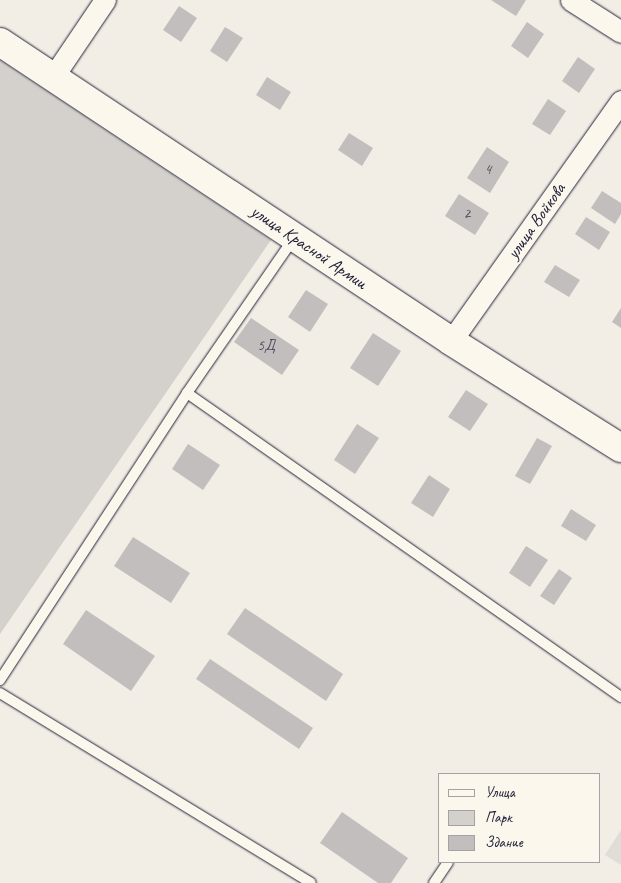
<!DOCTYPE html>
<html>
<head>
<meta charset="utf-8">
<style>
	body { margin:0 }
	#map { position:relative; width:621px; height:883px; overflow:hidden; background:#f2eee5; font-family:Caveat,sans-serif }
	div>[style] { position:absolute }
	.built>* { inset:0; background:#e0dcd6 }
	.green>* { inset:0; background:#d4d1cc }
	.building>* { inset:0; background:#c2bebe }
	.roads { filter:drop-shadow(0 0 1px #22223b) drop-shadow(0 0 1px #22223b) }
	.lane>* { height:10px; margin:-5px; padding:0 5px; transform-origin:5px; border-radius:5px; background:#fbf7ec }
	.street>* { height:21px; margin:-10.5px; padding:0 10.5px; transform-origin:10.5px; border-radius:10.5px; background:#fbf7ec }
	.secondary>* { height:28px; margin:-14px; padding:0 14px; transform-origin:14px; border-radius:14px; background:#fbf7ec }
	span { translate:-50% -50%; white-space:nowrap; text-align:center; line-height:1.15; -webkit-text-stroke:4.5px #fbf7ec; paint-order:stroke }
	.number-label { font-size:15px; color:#4a495c }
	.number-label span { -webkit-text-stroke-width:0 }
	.street-label { font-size:18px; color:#22223b }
	.legend { position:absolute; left:438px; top:773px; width:162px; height:90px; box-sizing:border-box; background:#fbf7ec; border:1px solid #a4a2a5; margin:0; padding:6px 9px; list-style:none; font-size:15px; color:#22223b }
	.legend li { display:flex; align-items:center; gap:10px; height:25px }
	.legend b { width:25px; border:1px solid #a4a2a5 }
</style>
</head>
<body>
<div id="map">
	<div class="built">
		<i style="clip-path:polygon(621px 830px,621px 865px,605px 855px)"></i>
	</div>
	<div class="green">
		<i style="clip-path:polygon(0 60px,271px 240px,0 634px)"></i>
	</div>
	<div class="building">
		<i style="clip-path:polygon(491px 0,526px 0,516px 16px)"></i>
		<i style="clip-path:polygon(179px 6px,197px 18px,181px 42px,163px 30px)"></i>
		<i style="clip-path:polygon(527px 22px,544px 34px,528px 58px,511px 46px)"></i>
		<i style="clip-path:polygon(225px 27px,243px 38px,227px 62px,210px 51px)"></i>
		<i style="clip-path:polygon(578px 57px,595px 69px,579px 93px,562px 81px)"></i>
		<i style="clip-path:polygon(267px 77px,291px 92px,280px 110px,256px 95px)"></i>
		<i style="clip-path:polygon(548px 99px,566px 111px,550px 135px,532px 124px)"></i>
		<i style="clip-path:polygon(349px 133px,373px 148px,362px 166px,338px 150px)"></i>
		<i style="clip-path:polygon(487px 147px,509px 162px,490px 193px,467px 178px)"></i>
		<i style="clip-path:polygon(602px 191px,621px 203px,621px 214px,615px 224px,591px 208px)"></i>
		<i style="clip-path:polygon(459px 194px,489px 213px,475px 235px,445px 216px)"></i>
		<i style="clip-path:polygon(586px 217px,610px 232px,599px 250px,575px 234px)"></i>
		<i style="clip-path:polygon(555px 265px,580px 280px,569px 297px,544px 282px)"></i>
		<i style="clip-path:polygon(306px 290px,328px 304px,310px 332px,288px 317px)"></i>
		<i style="clip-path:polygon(621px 308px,621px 328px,612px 322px)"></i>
		<i style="clip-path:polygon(251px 318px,299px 350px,282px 375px,234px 342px)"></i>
		<i style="clip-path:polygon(373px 333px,401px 351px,378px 386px,350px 368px)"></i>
		<i style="clip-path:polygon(466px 390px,488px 404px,470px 431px,448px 417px)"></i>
		<i style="clip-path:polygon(357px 424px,379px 438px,355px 474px,334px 460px)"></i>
		<i style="clip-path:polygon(537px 438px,552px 446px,530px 484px,515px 476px)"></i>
		<i style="clip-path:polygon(188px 444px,220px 465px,203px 490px,172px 469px)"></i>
		<i style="clip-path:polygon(429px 475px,450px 489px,433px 517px,411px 503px)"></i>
		<i style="clip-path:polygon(571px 509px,596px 525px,586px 541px,561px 526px)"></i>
		<i style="clip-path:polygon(133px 537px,190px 573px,171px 603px,114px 566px)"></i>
		<i style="clip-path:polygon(526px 546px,548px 560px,530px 587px,509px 573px)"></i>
		<i style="clip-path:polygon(559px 569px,572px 578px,554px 605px,540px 596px)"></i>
		<i style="clip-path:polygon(245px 608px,343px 674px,326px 701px,227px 634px)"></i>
		<i style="clip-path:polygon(86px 610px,155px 656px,131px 691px,63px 644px)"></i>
		<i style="clip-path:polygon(210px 659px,313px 728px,299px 749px,196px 679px)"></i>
		<i style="clip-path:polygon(342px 812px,408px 858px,391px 883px,378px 883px,320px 843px)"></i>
	</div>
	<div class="roads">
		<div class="lane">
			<i style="left:187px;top:393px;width:530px;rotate:35.01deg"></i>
			<i style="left:0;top:680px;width:343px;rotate:-56.9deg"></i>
			<i style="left:187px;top:393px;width:188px;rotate:-55.4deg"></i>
			<i style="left:0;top:693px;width:364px;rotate:31.4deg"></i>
			<i style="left:434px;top:883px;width:25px;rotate:-56deg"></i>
		</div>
		<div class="street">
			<i style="left:571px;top:0;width:59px;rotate:32.6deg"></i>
			<i style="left:53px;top:77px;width:93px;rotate:-56deg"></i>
			<i style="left:451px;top:341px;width:294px;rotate:-54.7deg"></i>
		</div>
		<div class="secondary">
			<i style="left:0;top:42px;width:541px;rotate:33.54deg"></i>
			<i style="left:451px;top:341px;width:201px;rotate:32.2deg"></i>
		</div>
	</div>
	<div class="number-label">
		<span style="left:488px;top:170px">4</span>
		<span style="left:467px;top:214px">2</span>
		<span style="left:266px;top:346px">5Д</span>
	</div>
	<div class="street-label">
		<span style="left:536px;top:221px;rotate:-55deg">улица Войкова</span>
		<span style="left:309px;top:247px;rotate:34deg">улица Красной Армии</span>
	</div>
	<ul class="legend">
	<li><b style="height:6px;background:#fbf7ec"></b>Улица</li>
	<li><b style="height:14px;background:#d4d1cc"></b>Парк</li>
	<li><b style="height:14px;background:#c2bebe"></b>Здание</li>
	</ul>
</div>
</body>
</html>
